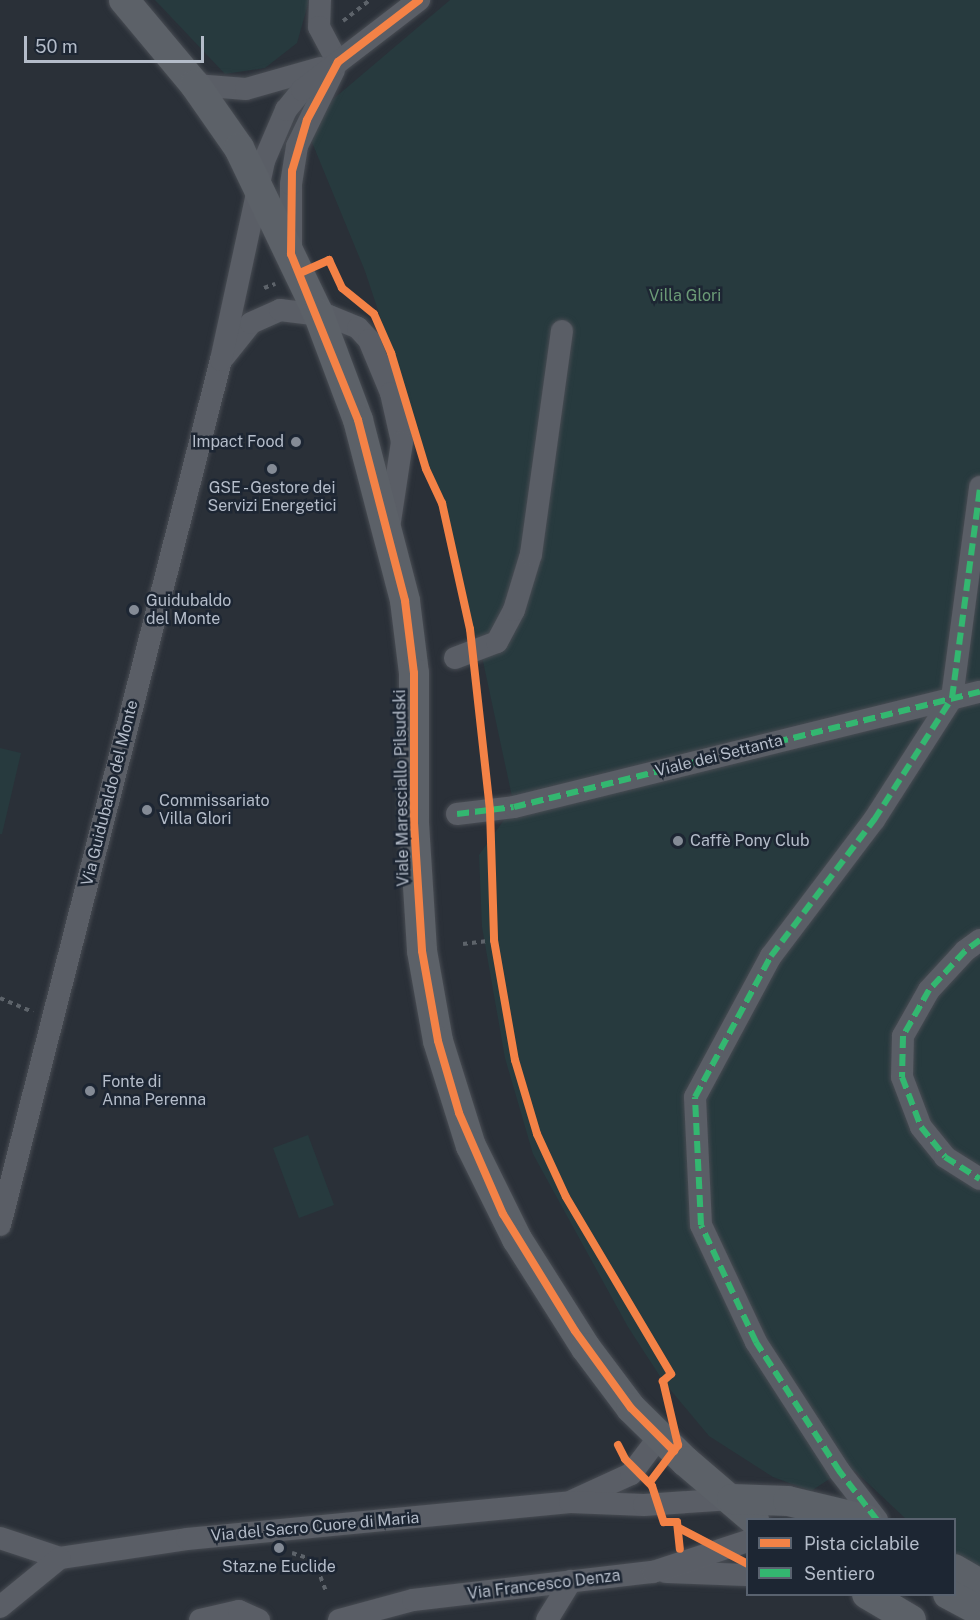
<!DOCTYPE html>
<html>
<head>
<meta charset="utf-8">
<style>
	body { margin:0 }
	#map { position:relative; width:980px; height:1620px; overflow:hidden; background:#2a3038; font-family:"Public Sans",sans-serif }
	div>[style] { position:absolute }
	.green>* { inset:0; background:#273a3e }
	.path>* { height:4px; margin-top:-2px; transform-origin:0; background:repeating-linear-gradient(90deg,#5d636a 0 4.5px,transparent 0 9px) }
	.roads { filter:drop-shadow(0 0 2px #484c53) drop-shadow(0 0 2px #484c53) }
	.minor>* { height:22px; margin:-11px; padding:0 11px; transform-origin:11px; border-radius:11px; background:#5a5e66 }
	.major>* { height:30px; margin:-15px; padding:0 15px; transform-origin:15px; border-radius:15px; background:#5c6168 }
	.quiet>* { height:6px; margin-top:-3px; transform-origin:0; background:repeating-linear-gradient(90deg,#33b770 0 12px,transparent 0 18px) }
	.cycleway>* { height:8px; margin:-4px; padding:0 4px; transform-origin:4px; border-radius:4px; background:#f48246 }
	.dots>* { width:16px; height:16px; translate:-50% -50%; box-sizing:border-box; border:3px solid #1d2633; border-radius:50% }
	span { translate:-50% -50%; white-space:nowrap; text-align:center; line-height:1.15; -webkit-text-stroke:5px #1d2633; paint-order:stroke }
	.park-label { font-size:16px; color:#6b9a76 }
	.poi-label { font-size:16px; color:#b4bcc9 }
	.right { translate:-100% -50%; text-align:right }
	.left { translate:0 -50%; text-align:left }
	.street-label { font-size:16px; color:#b4bcc9 }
	.legend { position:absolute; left:746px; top:1518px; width:210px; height:78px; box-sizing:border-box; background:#1d2633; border:2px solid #59626f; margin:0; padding:8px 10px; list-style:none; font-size:18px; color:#b4bcc9 }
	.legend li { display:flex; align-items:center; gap:12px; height:30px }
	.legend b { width:30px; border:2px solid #59626f }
	.scale { position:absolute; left:24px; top:36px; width:180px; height:27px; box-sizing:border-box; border:3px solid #b4bcc9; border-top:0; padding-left:8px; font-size:18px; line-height:21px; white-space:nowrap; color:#b4bcc9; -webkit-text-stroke:4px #1d2633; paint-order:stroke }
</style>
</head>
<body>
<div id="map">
	<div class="green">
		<i style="clip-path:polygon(155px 0,309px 0,297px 43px,265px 68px,225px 74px)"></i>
		<i style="clip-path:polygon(450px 0,980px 0,980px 1568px,955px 1553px,954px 1520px,906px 1519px,855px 1471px,840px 1472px,811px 1491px,773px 1477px,709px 1436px,663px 1381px,628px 1327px,533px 1154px,505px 1058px,482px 927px,479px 855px,514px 806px,478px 638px,470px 629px,443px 507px,365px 271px,311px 140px,331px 101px)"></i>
		<i style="clip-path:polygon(0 748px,21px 753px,2px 834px,0 834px)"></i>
		<i style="clip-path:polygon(308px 1135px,334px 1205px,299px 1218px,273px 1148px)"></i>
	</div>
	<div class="path">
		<i style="left:343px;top:21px;width:34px;rotate:-38deg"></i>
		<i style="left:264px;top:288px;width:12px;rotate:-20deg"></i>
		<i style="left:463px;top:944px;width:31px;rotate:-7deg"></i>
		<i style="left:0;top:998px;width:36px;rotate:23deg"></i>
		<i style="left:292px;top:1553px;width:23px;rotate:18deg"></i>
		<i style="left:314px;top:1560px;width:34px;rotate:69deg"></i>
	</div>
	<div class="roads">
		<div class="minor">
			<i style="left:320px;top:0;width:27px;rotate:92deg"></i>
			<i style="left:319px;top:27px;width:40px;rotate:62deg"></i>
			<i style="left:195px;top:85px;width:51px;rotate:4.5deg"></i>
			<i style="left:246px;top:89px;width:77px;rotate:-15.8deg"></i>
			<i style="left:291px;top:253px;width:69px;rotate:-90deg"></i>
			<i style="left:291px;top:184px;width:38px;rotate:-81deg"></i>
			<i style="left:297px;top:146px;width:85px;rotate:-64deg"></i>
			<i style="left:224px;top:357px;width:43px;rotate:-51.5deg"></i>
			<i style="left:251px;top:323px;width:32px;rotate:-24deg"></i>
			<i style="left:280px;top:310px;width:49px;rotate:7deg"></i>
			<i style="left:329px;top:316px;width:31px;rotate:22deg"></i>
			<i style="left:358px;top:328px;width:16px;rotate:47deg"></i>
			<i style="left:369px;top:340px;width:57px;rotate:67.5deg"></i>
			<i style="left:391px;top:393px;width:50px;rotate:77.3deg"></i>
			<i style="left:402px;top:442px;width:87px;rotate:98.6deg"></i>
			<i style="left:455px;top:658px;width:45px;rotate:-20.9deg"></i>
			<i style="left:497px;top:642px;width:36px;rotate:-62deg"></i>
			<i style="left:514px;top:610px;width:59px;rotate:-73.1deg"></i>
			<i style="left:531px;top:554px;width:225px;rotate:-82.1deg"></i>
			<i style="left:457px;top:814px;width:57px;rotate:-7deg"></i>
			<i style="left:514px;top:807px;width:480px;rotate:-13.9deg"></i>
			<i style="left:980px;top:940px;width:19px;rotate:144deg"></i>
			<i style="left:965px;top:951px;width:53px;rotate:132.7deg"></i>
			<i style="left:929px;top:990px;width:53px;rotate:119.5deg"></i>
			<i style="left:903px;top:1036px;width:41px;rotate:91.4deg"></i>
			<i style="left:902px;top:1077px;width:53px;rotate:69.2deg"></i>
			<i style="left:921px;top:1127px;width:38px;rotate:51deg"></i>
			<i style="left:945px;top:1157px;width:41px;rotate:32.2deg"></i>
			<i style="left:0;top:1225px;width:893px;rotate:-75.67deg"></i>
			<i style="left:221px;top:360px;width:204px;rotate:-77.8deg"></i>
			<i style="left:264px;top:161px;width:56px;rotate:-66.7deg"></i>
			<i style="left:286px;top:110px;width:26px;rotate:-51deg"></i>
			<i style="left:302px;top:90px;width:148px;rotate:-37.6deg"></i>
			<i style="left:574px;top:1500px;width:63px;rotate:-24.5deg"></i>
			<i style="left:631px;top:1474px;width:46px;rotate:-52.9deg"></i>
			<i style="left:877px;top:1520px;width:61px;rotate:-127.6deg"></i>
			<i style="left:840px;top:1472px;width:155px;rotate:-122.9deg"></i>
			<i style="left:756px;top:1342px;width:129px;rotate:-115.2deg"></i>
			<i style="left:701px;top:1225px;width:128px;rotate:-92.7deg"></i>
			<i style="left:695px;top:1097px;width:160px;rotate:-61.7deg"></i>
			<i style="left:771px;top:956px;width:171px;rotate:-52.9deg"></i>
			<i style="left:874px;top:820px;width:145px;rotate:-57.4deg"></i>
			<i style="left:952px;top:698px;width:213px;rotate:-82.4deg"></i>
			<i style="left:0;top:1538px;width:63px;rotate:18.4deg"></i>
			<i style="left:60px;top:1558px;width:128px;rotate:-8.5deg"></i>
			<i style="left:187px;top:1539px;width:385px;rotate:-5.5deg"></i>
			<i style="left:570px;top:1502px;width:74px;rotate:2.3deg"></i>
			<i style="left:644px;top:1505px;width:88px;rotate:-3.9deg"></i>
			<i style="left:666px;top:1572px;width:82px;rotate:2.1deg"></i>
			<i style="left:0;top:1607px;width:77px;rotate:-39.2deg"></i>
			<i style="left:200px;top:1620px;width:40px;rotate:-13deg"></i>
			<i style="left:239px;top:1611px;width:22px;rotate:24deg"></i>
			<i style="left:339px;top:1620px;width:77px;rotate:-15.1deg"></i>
			<i style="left:413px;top:1600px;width:242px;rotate:-6.7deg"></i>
			<i style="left:653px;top:1572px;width:100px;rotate:-18.1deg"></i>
			<i style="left:547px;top:1620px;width:46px;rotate:-58.4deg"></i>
		</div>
		<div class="major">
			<i style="left:124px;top:0;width:111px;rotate:50.1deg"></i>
			<i style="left:195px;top:85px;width:77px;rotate:55.1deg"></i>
			<i style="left:239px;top:148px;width:183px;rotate:64.4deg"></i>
			<i style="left:318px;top:313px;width:114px;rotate:69.5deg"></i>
			<i style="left:358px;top:420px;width:187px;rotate:75.4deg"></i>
			<i style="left:405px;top:601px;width:73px;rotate:82.9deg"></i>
			<i style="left:414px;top:673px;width:150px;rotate:90deg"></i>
			<i style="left:414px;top:823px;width:128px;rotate:86.4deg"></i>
			<i style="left:422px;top:951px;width:91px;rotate:79.9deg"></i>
			<i style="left:438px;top:1041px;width:110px;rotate:72.6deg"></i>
			<i style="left:471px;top:1146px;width:104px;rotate:63.7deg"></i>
			<i style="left:517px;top:1239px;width:129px;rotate:57.7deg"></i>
			<i style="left:586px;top:1348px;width:75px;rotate:53.1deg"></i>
			<i style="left:631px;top:1408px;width:76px;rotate:44.5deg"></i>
			<i style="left:685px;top:1461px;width:91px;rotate:40.5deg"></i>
			<i style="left:732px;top:1499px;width:56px;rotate:2deg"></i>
			<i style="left:788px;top:1501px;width:81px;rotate:13.5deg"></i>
			<i style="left:954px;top:1569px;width:30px;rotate:30deg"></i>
			<i style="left:867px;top:1594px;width:51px;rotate:30.6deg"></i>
			<i style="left:948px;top:1594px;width:36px;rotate:28deg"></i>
		</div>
	</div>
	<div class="quiet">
		<i style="left:457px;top:814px;width:57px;rotate:-7deg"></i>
		<i style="left:514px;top:807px;width:480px;rotate:-13.9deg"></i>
		<i style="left:980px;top:940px;width:19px;rotate:144deg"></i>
		<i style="left:965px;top:951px;width:53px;rotate:132.7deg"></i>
		<i style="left:929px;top:990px;width:53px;rotate:119.5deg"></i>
		<i style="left:903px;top:1036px;width:41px;rotate:91.4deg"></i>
		<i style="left:902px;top:1077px;width:53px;rotate:69.2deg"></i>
		<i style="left:921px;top:1127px;width:38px;rotate:51deg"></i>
		<i style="left:945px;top:1157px;width:41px;rotate:32.2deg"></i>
		<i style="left:877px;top:1520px;width:61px;rotate:-127.6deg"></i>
		<i style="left:840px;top:1472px;width:155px;rotate:-122.9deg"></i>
		<i style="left:756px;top:1342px;width:129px;rotate:-115.2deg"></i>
		<i style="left:701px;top:1225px;width:128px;rotate:-92.7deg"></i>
		<i style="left:695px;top:1097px;width:160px;rotate:-61.7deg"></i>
		<i style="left:771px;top:956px;width:171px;rotate:-52.9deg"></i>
		<i style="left:874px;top:820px;width:145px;rotate:-57.4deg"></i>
		<i style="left:952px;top:698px;width:213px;rotate:-82.4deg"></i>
	</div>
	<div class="cycleway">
		<i style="left:419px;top:0;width:102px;rotate:142.6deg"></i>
		<i style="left:338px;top:62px;width:66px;rotate:118.1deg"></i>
		<i style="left:307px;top:120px;width:53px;rotate:106.4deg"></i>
		<i style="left:292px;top:171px;width:83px;rotate:90.7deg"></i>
		<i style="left:291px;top:254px;width:179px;rotate:68deg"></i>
		<i style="left:358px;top:420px;width:187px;rotate:75.4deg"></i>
		<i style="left:405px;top:601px;width:73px;rotate:82.9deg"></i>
		<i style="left:414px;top:673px;width:150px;rotate:90deg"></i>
		<i style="left:414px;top:823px;width:128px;rotate:86.4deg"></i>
		<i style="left:422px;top:951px;width:91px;rotate:79.9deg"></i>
		<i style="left:438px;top:1041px;width:75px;rotate:73.7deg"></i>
		<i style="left:459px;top:1113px;width:110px;rotate:66.5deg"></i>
		<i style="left:503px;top:1214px;width:137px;rotate:58.4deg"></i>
		<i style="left:575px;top:1331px;width:95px;rotate:54deg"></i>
		<i style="left:631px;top:1408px;width:61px;rotate:45deg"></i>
		<i style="left:300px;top:273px;width:32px;rotate:-24deg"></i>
		<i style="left:329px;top:260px;width:31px;rotate:65deg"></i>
		<i style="left:342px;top:288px;width:41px;rotate:39.1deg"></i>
		<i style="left:374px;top:314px;width:43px;rotate:66.4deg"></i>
		<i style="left:391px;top:353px;width:121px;rotate:73.2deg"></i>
		<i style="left:426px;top:469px;width:38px;rotate:65deg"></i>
		<i style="left:442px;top:503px;width:129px;rotate:77.5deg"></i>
		<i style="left:470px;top:629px;width:182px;rotate:83.7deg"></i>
		<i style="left:490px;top:810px;width:130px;rotate:88.2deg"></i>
		<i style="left:494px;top:940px;width:122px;rotate:80.1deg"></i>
		<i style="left:515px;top:1060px;width:77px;rotate:73.4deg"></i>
		<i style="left:537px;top:1134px;width:69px;rotate:65.3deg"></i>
		<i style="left:566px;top:1197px;width:206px;rotate:59.3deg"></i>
		<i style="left:671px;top:1374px;width:11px;rotate:139deg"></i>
		<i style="left:663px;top:1381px;width:66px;rotate:76.8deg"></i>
		<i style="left:678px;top:1445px;width:46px;rotate:127.1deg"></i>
		<i style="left:618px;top:1445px;width:16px;rotate:63deg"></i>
		<i style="left:625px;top:1459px;width:38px;rotate:45deg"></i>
		<i style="left:652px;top:1486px;width:38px;rotate:72deg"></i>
		<i style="left:664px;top:1522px;width:13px"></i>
		<i style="left:677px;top:1522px;width:27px;rotate:84deg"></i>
		<i style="left:679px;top:1528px;width:78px;rotate:27.6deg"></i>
	</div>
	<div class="dots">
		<i style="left:296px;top:442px;background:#848b96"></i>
		<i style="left:272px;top:469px;background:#848b96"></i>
		<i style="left:134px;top:610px;background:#848b96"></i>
		<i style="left:147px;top:810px;background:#848b96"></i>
		<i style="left:678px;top:841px;background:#848b96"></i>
		<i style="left:90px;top:1091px;background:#848b96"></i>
		<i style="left:279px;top:1548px;background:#848b96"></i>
	</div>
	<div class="park-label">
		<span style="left:685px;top:296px">Villa Glori</span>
	</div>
	<div class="poi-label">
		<span class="right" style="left:284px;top:442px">Impact Food</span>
		<span style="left:272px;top:497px">GSE - Gestore dei<br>Servizi Energetici</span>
		<span class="left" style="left:146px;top:610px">Guidubaldo<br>del Monte</span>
		<span class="left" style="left:159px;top:810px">Commissariato<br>Villa Glori</span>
		<span class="left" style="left:690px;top:841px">Caffè Pony Club</span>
		<span class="left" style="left:102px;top:1091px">Fonte di<br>Anna Perenna</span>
		<span style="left:279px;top:1567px">Staz.ne Euclide</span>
	</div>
	<div class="street-label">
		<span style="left:719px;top:756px;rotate:-14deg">Viale dei Settanta</span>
		<span style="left:402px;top:788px;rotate:-91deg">Viale Maresciallo Pilsudski</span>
		<span style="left:110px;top:793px;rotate:-76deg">Via Guidubaldo del Monte</span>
		<span style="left:315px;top:1527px;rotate:-5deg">Via del Sacro Cuore di Maria</span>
		<span style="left:544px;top:1585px;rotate:-7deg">Via Francesco Denza</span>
	</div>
	<ul class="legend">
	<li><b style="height:8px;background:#f48246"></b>Pista ciclabile</li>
	<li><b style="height:8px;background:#33b770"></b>Sentiero</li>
	</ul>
	<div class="scale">50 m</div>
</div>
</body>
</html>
